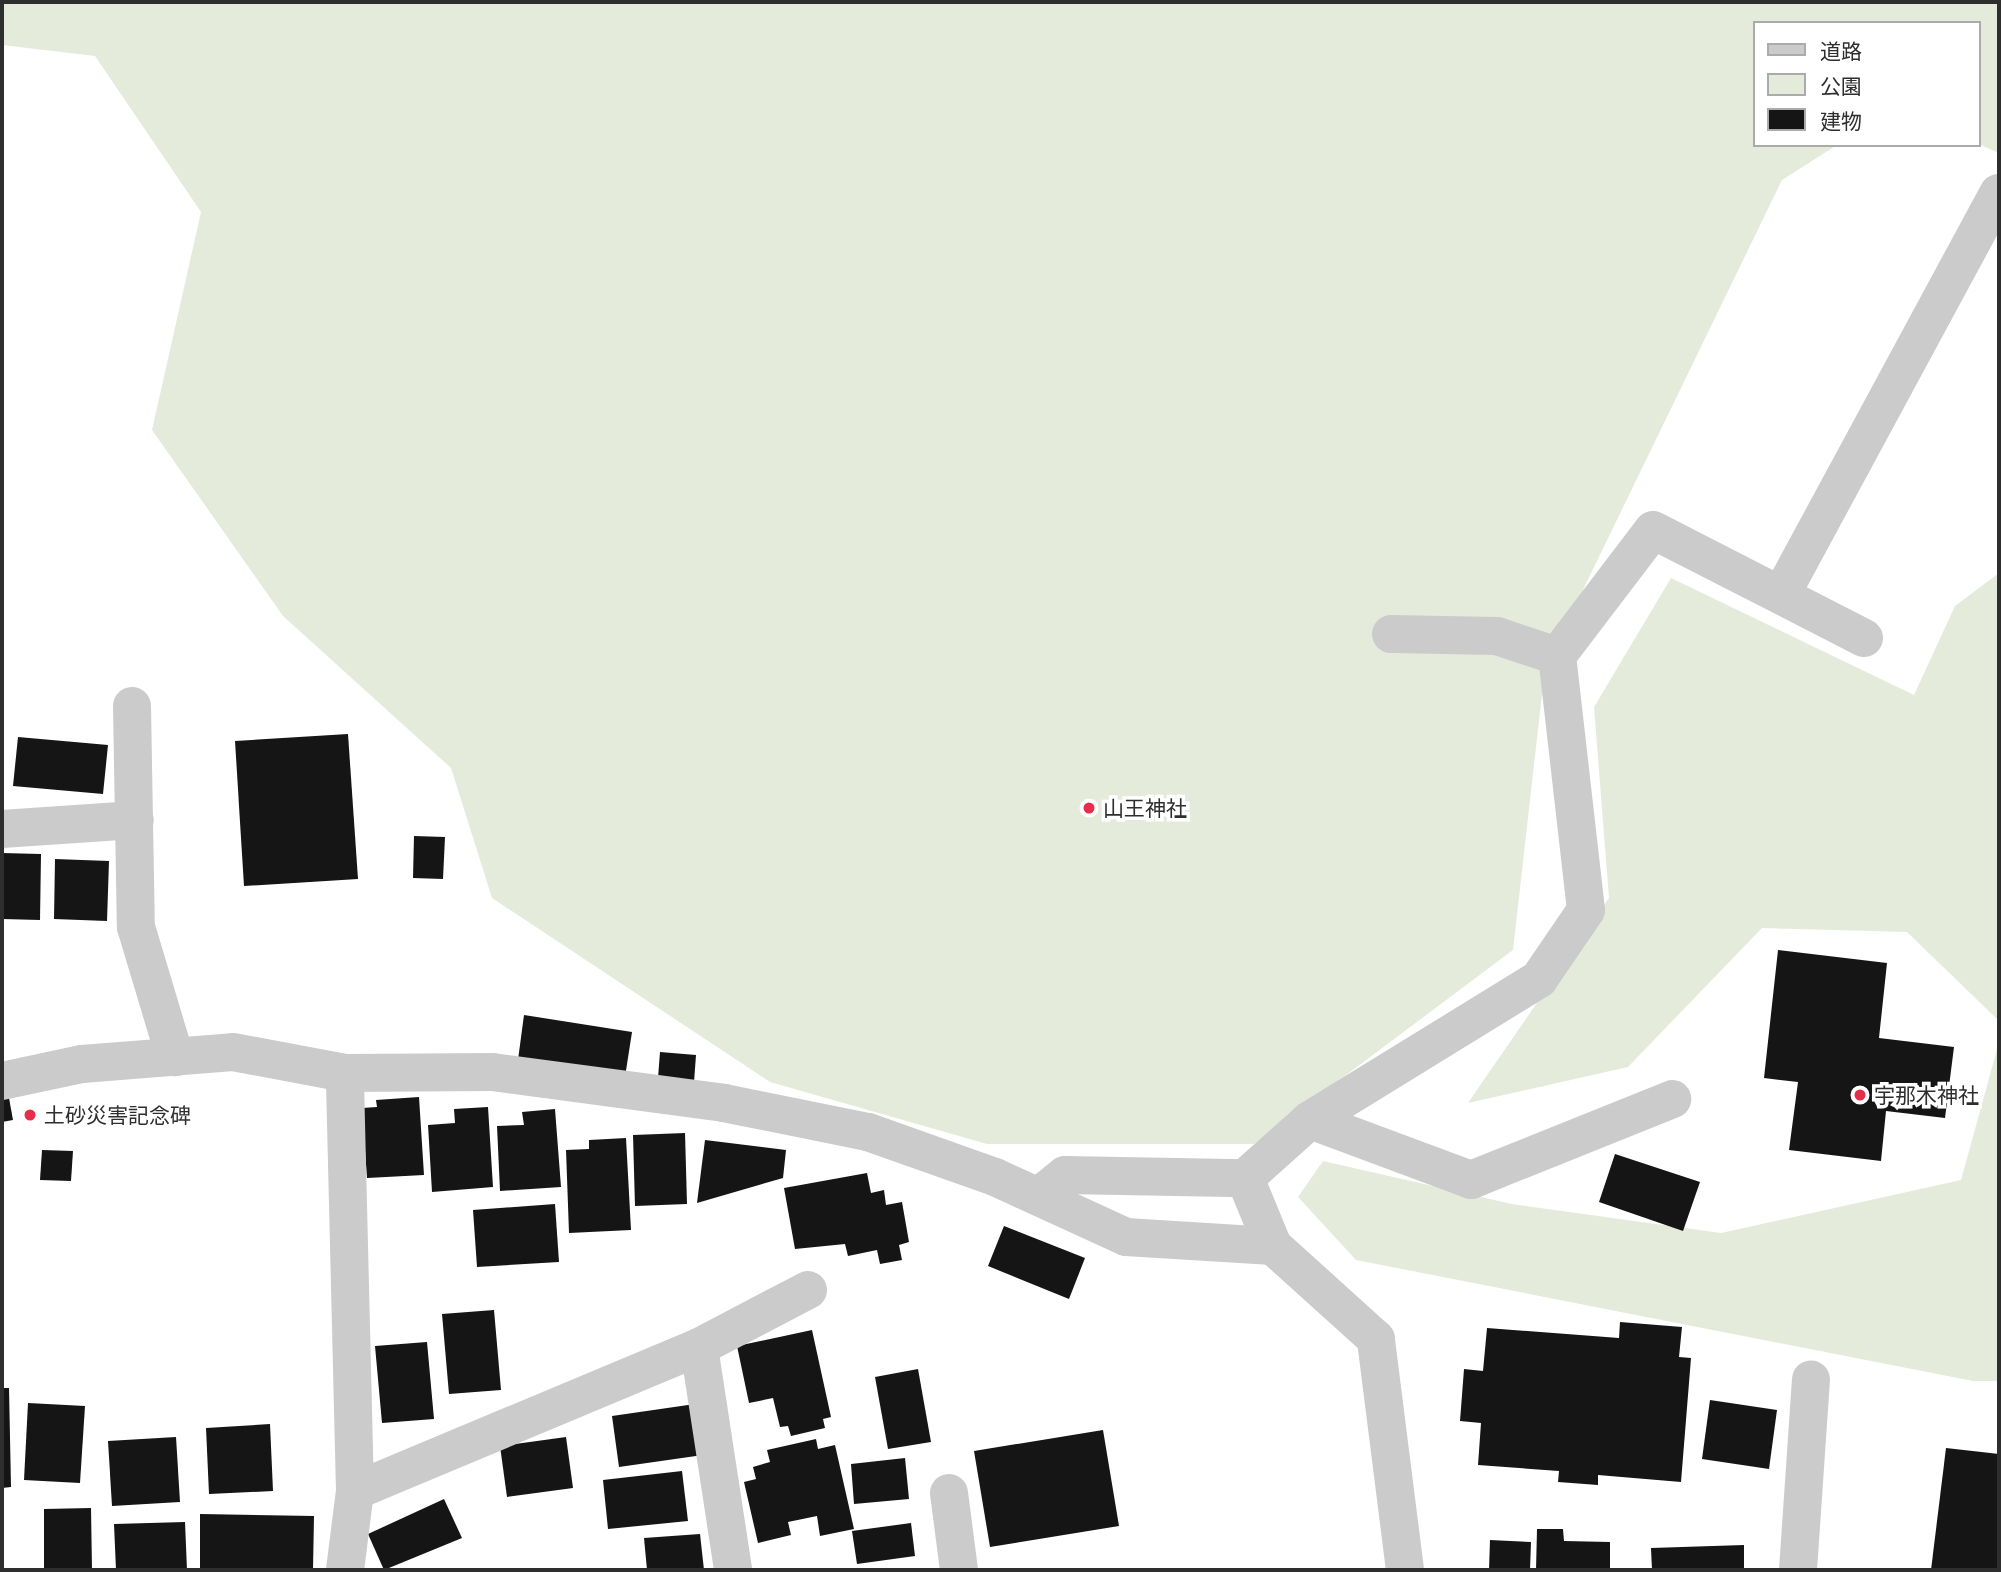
<!DOCTYPE html>
<html>
<head>
<meta charset="utf-8">
<style>
	body { margin:0 }
	#map { position:relative; width:2001px; height:1572px; overflow:hidden; background:#fff; font-family:Manrope,"Noto Sans JP",sans-serif }
	div>[style] { position:absolute }
	.green>* { inset:0; background:#e5ebdb }
	.building>* { inset:0; background:#151515 }
	.minor>* { height:38px; margin:-19px; padding:0 19px; transform-origin:19px; border-radius:19px; background:#cbcbcb }
	.dots>* { width:19px; height:19px; translate:-50% -50%; box-sizing:border-box; border:4px solid #fff; border-radius:50% }
	span { translate:-50% -50%; white-space:nowrap; text-align:center; line-height:1.15; -webkit-text-stroke:7px #fff; paint-order:stroke }
	.poi-label { font-size:21px; color:#2e2e2e }
	.left { translate:0 -50%; text-align:left }
	.frame { position:absolute; inset:0; border:4px solid #2e2e2e; pointer-events:none }
	.legend { position:absolute; left:1753px; top:21px; width:228px; height:126px; box-sizing:border-box; background:#fff; border:2px solid #ababab; margin:0; padding:9px 12px; list-style:none; font-size:21px; color:#2e2e2e }
	.legend li { display:flex; align-items:center; gap:14px; height:35px }
	.legend b { width:35px; border:2px solid #ababab }
</style>
</head>
<body>
<div id="map">
	<div class="green">
		<i style="clip-path:polygon(2px 2px,1999px 2px,1999px 153px,1978px 144px,1978px 23px,1754px 23px,1754px 145px,1837px 145px,1782px 180px,1545px 668px,1513px 950px,1254px 1144px,987px 1144px,770px 1082px,492px 898px,451px 768px,283px 616px,152px 430px,201px 212px,95px 56px,2px 45px)"></i>
		<i style="clip-path:polygon(1999px 573px,1999px 1021px,1907px 932px,1762px 928px,1628px 1067px,1468px 1103px,1609px 898px,1594px 707px,1671px 578px,1914px 695px,1955px 606px)"></i>
		<i style="clip-path:polygon(1999px 1042px,1999px 1381px,1973px 1381px,1356px 1260px,1298px 1197px,1323px 1161px,1512px 1204px,1721px 1233px,1961px 1180px)"></i>
	</div>
	<div class="building">
		<i style="clip-path:polygon(348px 734px,358px 879px,244px 886px,235px 741px)"></i>
		<i style="clip-path:polygon(18px 737px,108px 745px,103px 794px,13px 786px)"></i>
		<i style="clip-path:polygon(414px 836px,445px 837px,443px 879px,413px 878px)"></i>
		<i style="clip-path:polygon(2px 853px,41px 854px,40px 920px,2px 919px)"></i>
		<i style="clip-path:polygon(55px 859px,109px 861px,107px 921px,54px 919px)"></i>
		<i style="clip-path:polygon(1778px 950px,1887px 963px,1879px 1038px,1954px 1047px,1945px 1118px,1886px 1111px,1881px 1161px,1789px 1150px,1798px 1082px,1764px 1078px)"></i>
		<i style="clip-path:polygon(524px 1015px,632px 1032px,625px 1077px,518px 1060px)"></i>
		<i style="clip-path:polygon(660px 1052px,696px 1055px,694px 1082px,658px 1078px)"></i>
		<i style="clip-path:polygon(419px 1097px,424px 1175px,367px 1178px,362px 1108px,377px 1107px,376px 1100px)"></i>
		<i style="clip-path:polygon(9px 1098px,13px 1120px,2px 1122px,2px 1100px)"></i>
		<i style="clip-path:polygon(488px 1107px,493px 1187px,432px 1192px,428px 1125px,455px 1123px,454px 1109px)"></i>
		<i style="clip-path:polygon(555px 1109px,561px 1187px,500px 1191px,497px 1126px,524px 1125px,522px 1112px)"></i>
		<i style="clip-path:polygon(685px 1133px,687px 1204px,635px 1206px,633px 1135px)"></i>
		<i style="clip-path:polygon(626px 1138px,631px 1230px,569px 1233px,566px 1150px,589px 1149px,589px 1140px)"></i>
		<i style="clip-path:polygon(705px 1140px,786px 1150px,783px 1178px,697px 1203px)"></i>
		<i style="clip-path:polygon(42px 1150px,73px 1151px,71px 1181px,40px 1180px)"></i>
		<i style="clip-path:polygon(1615px 1154px,1700px 1182px,1683px 1231px,1599px 1202px)"></i>
		<i style="clip-path:polygon(867px 1173px,871px 1193px,884px 1190px,886px 1205px,902px 1202px,909px 1242px,899px 1245px,902px 1260px,880px 1264px,877px 1250px,848px 1256px,845px 1244px,795px 1249px,784px 1188px)"></i>
		<i style="clip-path:polygon(555px 1204px,559px 1262px,477px 1267px,473px 1210px)"></i>
		<i style="clip-path:polygon(1004px 1226px,1085px 1258px,1069px 1299px,988px 1266px)"></i>
		<i style="clip-path:polygon(494px 1310px,501px 1390px,449px 1394px,442px 1314px)"></i>
		<i style="clip-path:polygon(1620px 1322px,1682px 1327px,1679px 1357px,1691px 1358px,1681px 1482px,1598px 1475px,1598px 1485px,1558px 1482px,1559px 1471px,1478px 1465px,1481px 1423px,1460px 1421px,1464px 1369px,1483px 1371px,1487px 1328px,1619px 1338px)"></i>
		<i style="clip-path:polygon(812px 1330px,831px 1417px,823px 1419px,825px 1428px,791px 1436px,788px 1426px,780px 1427px,773px 1398px,749px 1403px,737px 1346px)"></i>
		<i style="clip-path:polygon(427px 1342px,434px 1419px,382px 1423px,375px 1346px)"></i>
		<i style="clip-path:polygon(918px 1369px,931px 1442px,888px 1449px,875px 1377px)"></i>
		<i style="clip-path:polygon(2px 1388px,9px 1388px,11px 1487px,2px 1488px)"></i>
		<i style="clip-path:polygon(1710px 1400px,1777px 1410px,1769px 1469px,1702px 1459px)"></i>
		<i style="clip-path:polygon(28px 1403px,85px 1406px,80px 1483px,24px 1480px)"></i>
		<i style="clip-path:polygon(695px 1404px,703px 1455px,619px 1467px,612px 1416px)"></i>
		<i style="clip-path:polygon(270px 1424px,273px 1491px,209px 1494px,206px 1428px)"></i>
		<i style="clip-path:polygon(1103px 1430px,1119px 1526px,990px 1547px,974px 1451px)"></i>
		<i style="clip-path:polygon(176px 1437px,180px 1502px,112px 1506px,108px 1441px)"></i>
		<i style="clip-path:polygon(566px 1437px,573px 1488px,507px 1497px,500px 1446px)"></i>
		<i style="clip-path:polygon(816px 1439px,818px 1449px,835px 1445px,854px 1529px,820px 1536px,817px 1516px,788px 1522px,791px 1535px,758px 1543px,744px 1482px,756px 1479px,753px 1467px,770px 1462px,767px 1450px)"></i>
		<i style="clip-path:polygon(1946px 1448px,1999px 1454px,1999px 1570px,1931px 1570px)"></i>
		<i style="clip-path:polygon(905px 1458px,909px 1499px,854px 1504px,851px 1464px)"></i>
		<i style="clip-path:polygon(682px 1471px,688px 1521px,608px 1529px,603px 1480px)"></i>
		<i style="clip-path:polygon(444px 1499px,462px 1538px,384px 1570px,368px 1534px)"></i>
		<i style="clip-path:polygon(91px 1508px,92px 1570px,44px 1570px,44px 1509px)"></i>
		<i style="clip-path:polygon(200px 1514px,314px 1516px,313px 1570px,200px 1570px)"></i>
		<i style="clip-path:polygon(185px 1522px,187px 1570px,116px 1570px,114px 1524px)"></i>
		<i style="clip-path:polygon(911px 1523px,915px 1556px,857px 1564px,852px 1531px)"></i>
		<i style="clip-path:polygon(1537px 1529px,1563px 1529px,1564px 1541px,1610px 1542px,1610px 1570px,1536px 1570px)"></i>
		<i style="clip-path:polygon(700px 1534px,704px 1570px,647px 1570px,644px 1538px)"></i>
		<i style="clip-path:polygon(1490px 1540px,1531px 1542px,1530px 1570px,1489px 1570px)"></i>
		<i style="clip-path:polygon(1744px 1545px,1744px 1570px,1652px 1570px,1651px 1548px)"></i>
	</div>
	<div class="minor">
		<i style="left:1781px;top:595px;width:457px;rotate:-61.6deg"></i>
		<i style="left:1557px;top:656px;width:158px;rotate:-52.7deg"></i>
		<i style="left:1653px;top:530px;width:237px;rotate:27.1deg"></i>
		<i style="left:132px;top:706px;width:221px;rotate:89deg"></i>
		<i style="left:136px;top:927px;width:136px;rotate:73.3deg"></i>
		<i style="left:2px;top:829px;width:133px;rotate:-3.9deg"></i>
		<i style="left:2px;top:1081px;width:82px;rotate:-12deg"></i>
		<i style="left:82px;top:1064px;width:151px;rotate:-4.5deg"></i>
		<i style="left:233px;top:1052px;width:114px;rotate:10.6deg"></i>
		<i style="left:345px;top:1073px;width:147px;rotate:-0.4deg"></i>
		<i style="left:492px;top:1072px;width:234px;rotate:7.6deg"></i>
		<i style="left:724px;top:1103px;width:147px;rotate:11.4deg"></i>
		<i style="left:868px;top:1132px;width:135px;rotate:19.5deg"></i>
		<i style="left:995px;top:1177px;width:144px;rotate:24.6deg"></i>
		<i style="left:1126px;top:1237px;width:147px;rotate:3.5deg"></i>
		<i style="left:1310px;top:1120px;width:269px;rotate:-31.6deg"></i>
		<i style="left:1539px;top:979px;width:83px;rotate:-55.7deg"></i>
		<i style="left:1586px;top:910px;width:256px;rotate:-96.5deg"></i>
		<i style="left:1557px;top:656px;width:63px;rotate:-161.6deg"></i>
		<i style="left:1497px;top:636px;width:106px;rotate:-178.9deg"></i>
		<i style="left:1039px;top:1196px;width:33px;rotate:-39deg"></i>
		<i style="left:1065px;top:1175px;width:180px;rotate:1deg"></i>
		<i style="left:699px;top:1347px;width:226px;rotate:81.3deg"></i>
		<i style="left:355px;top:1491px;width:373px;rotate:-22.7deg"></i>
		<i style="left:699px;top:1347px;width:123px;rotate:-27.6deg"></i>
		<i style="left:949px;top:1493px;width:78px;rotate:82.6deg"></i>
		<i style="left:345px;top:1570px;width:80px;rotate:-82.8deg"></i>
		<i style="left:355px;top:1491px;width:418px;rotate:-91.4deg"></i>
		<i style="left:1405px;top:1570px;width:233px;rotate:-97.2deg"></i>
		<i style="left:1376px;top:1339px;width:139px;rotate:-137.9deg"></i>
		<i style="left:1273px;top:1246px;width:74px;rotate:-112.4deg"></i>
		<i style="left:1245px;top:1178px;width:87px;rotate:-41.7deg"></i>
		<i style="left:1310px;top:1120px;width:172px;rotate:20.4deg"></i>
		<i style="left:1471px;top:1180px;width:217px;rotate:-21.9deg"></i>
		<i style="left:1798px;top:1570px;width:191px;rotate:-86.1deg"></i>
	</div>
	<div class="dots">
		<i style="left:1089px;top:808px;background:#e72d4b"></i>
		<i style="left:1860px;top:1095px;background:#e72d4b"></i>
		<i style="left:30px;top:1115px;background:#e72d4b"></i>
	</div>
	<div class="poi-label">
		<span class="left" style="left:1103px;top:808px">山王神社</span>
		<span class="left" style="left:1874px;top:1095px">宇那木神社</span>
		<span class="left" style="left:44px;top:1115px">土砂災害記念碑</span>
	</div>
	<div class="frame"></div>
	<ul class="legend">
	<li><b style="height:9px;background:#cbcbcb"></b>道路</li>
	<li><b style="height:19px;background:#e5ebdb"></b>公園</li>
	<li><b style="height:19px;background:#151515"></b>建物</li>
	</ul>
</div>
</body>
</html>
